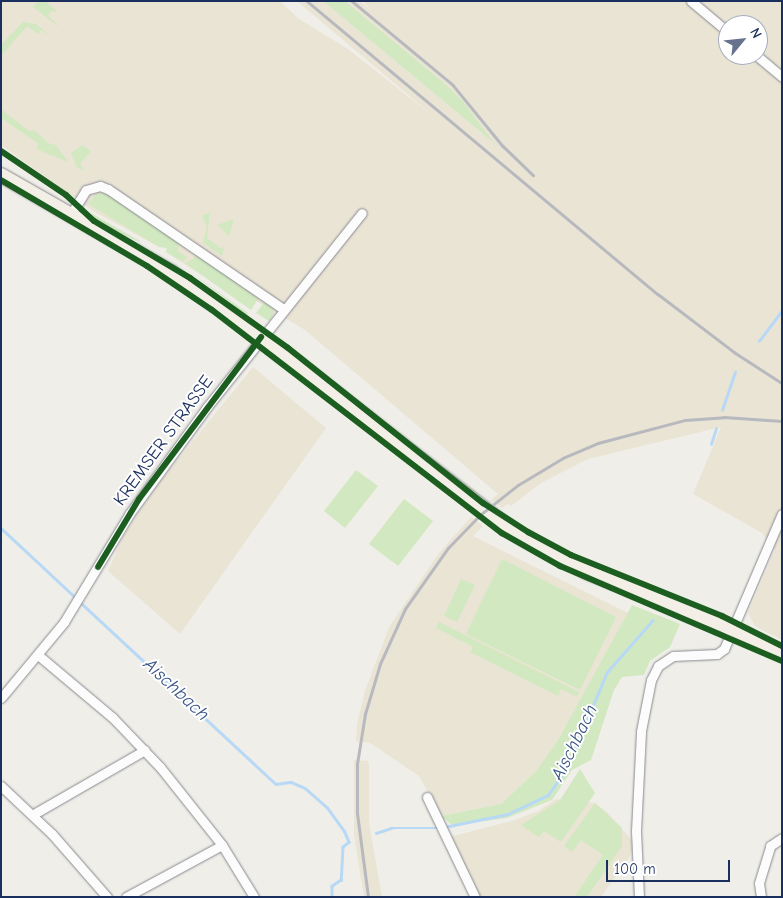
<!DOCTYPE html>
<html>
<head>
<meta charset="utf-8">
<style>
	body { margin:0 }
	#map { position:relative; width:783px; height:898px; overflow:hidden; background:#f0eee8; font-family:"Comic Neue",sans-serif }
	div>[style] { position:absolute }
	.built>* { inset:0; background:#eae4d5 }
	.green>* { inset:0; background:#d2e8c0 }
	.stream>* { height:2.5px; margin:-1.25px; padding:0 1.25px; transform-origin:1.25px; border-radius:1.25px; background:#b8d9f6 }
	.roads { filter:drop-shadow(0 0 1px #878a90) drop-shadow(0 0 1px #878a90) }
	.street>* { height:9px; margin:-4.5px; padding:0 4.5px; transform-origin:4.5px; border-radius:4.5px; background:#fdfcfc }
	.primary>* { height:14px; margin:-7px; padding:0 7px; transform-origin:7px; border-radius:7px; background:#f3efe7 }
	.rail>* { height:2.5px; margin:-1.25px; padding:0 1.25px; transform-origin:1.25px; border-radius:1.25px; background:#b7b9be }
	.cycleway>* { height:6px; margin:-3px; padding:0 3px; transform-origin:3px; border-radius:3px; background:#1b5e20 }
	span { translate:-50% -50%; white-space:nowrap; text-align:center; line-height:1.15; -webkit-text-stroke:4px #fff; paint-order:stroke }
	.street-label { font-size:18px; color:#1b2f5e }
	.water-label { font-size:19px; color:#3c5786; font-style:italic }
	.frame { position:absolute; inset:0; border:2px solid #1b2f5e; pointer-events:none }
	.north { position:absolute; left:718px; top:15px; width:50px; height:50px; box-sizing:border-box; background:#fff; border:1px solid #a4acbf; border-radius:50%; rotate:62deg; font-size:14px; font-weight:700; line-height:20px; text-align:center; color:#1b2f5e }
	.north::after { content:''; display:block; margin:auto; width:18px; height:22px; background:#66728e; clip-path:polygon(50% 0,100% 100%,50% 72%,0 100%) }
	.scale { position:absolute; left:606px; top:860px; width:124px; height:22px; box-sizing:border-box; border:2px solid #1b2f5e; border-top:0; padding-left:6px; font-size:15px; line-height:18px; white-space:nowrap; color:#1b2f5e; -webkit-text-stroke:4px #fff; paint-order:stroke }
</style>
</head>
<body>
<div id="map">
	<div class="built">
		<i style="clip-path:polygon(evenodd,1px 1px,280px 1px,299px 19px,348px 49px,433px 116px,297px 1px,323px 1px,493px 142px,462px 100px,443px 82px,345px 1px,359px 1px,370px 9px,363px 1px,782px 1px,782px 640px,755px 626px,748px 613px,775px 550px,762px 533px,693px 494px,721px 427px,588px 459px,541px 483px,511px 506px,508px 504px,502px 508px,491px 500px,498px 494px,305px 330px,250px 297px,201px 275px,166px 252px,167px 248px,162px 245px,159px 247px,93px 211px,1px 145px,1px 1px,728px 25px,758px 25px,758px 55px,728px 55px,728px 25px)"></i>
		<i style="clip-path:polygon(253px 367px,326px 428px,180px 634px,108px 571px,122px 539px,154px 489px)"></i>
		<i style="clip-path:polygon(471px 517px,483px 526px,473px 536px,628px 613px,558px 740px,536px 771px,501px 804px,441px 816px,419px 776px,370px 743px,356px 741px,357px 724px,365px 691px,389px 627px,439px 553px)"></i>
		<i style="clip-path:polygon(354px 760px,368px 761px,369px 766px,369px 823px,382px 897px,364px 897px,354px 834px)"></i>
		<i style="clip-path:polygon(556px 799px,595px 803px,608px 813px,637px 846px,601px 897px,475px 897px,446px 838px,515px 820px,538px 811px)"></i>
	</div>
	<div class="green">
		<i style="clip-path:polygon(38px 1px,45px 1px,58px 12px,52px 11px,48px 15px,60px 28px,33px 7px)"></i>
		<i style="clip-path:polygon(323px 1px,345px 1px,443px 82px,462px 100px,494px 143px)"></i>
		<i style="clip-path:polygon(23px 22px,36px 24px,51px 36px,41px 30px,38px 34px,27px 26px,1px 56px,1px 45px)"></i>
		<i style="clip-path:polygon(1px 109px,29px 131px,34px 130px,48px 143px,56px 145px,68px 162px,36px 149px,39px 144px,1px 118px)"></i>
		<i style="clip-path:polygon(82px 145px,91px 151px,80px 164px,84px 170px,77px 168px,71px 153px)"></i>
		<i style="clip-path:polygon(107px 193px,179px 242px,178px 251px,187px 257px,183px 262px,166px 252px,167px 248px,159px 247px,88px 204px,96px 194px)"></i>
		<i style="clip-path:polygon(89px 212px,140px 241px,140px 242px,100px 223px)"></i>
		<i style="clip-path:polygon(210px 212px,207px 238px,222px 249px,225px 243px,222px 256px,203px 243px,207px 227px,202px 216px)"></i>
		<i style="clip-path:polygon(234px 219px,229px 236px,217px 225px)"></i>
		<i style="clip-path:polygon(199px 255px,260px 296px,251px 310px,185px 263px)"></i>
		<i style="clip-path:polygon(194px 275px,248px 313px,246px 316px,231px 303px)"></i>
		<i style="clip-path:polygon(266px 300px,273px 306px,274px 314px,269px 321px,256px 313px)"></i>
		<i style="clip-path:polygon(356px 470px,378px 486px,345px 528px,324px 511px)"></i>
		<i style="clip-path:polygon(404px 499px,433px 521px,398px 566px,369px 544px)"></i>
		<i style="clip-path:polygon(502px 559px,616px 617px,580px 690px,466px 634px)"></i>
		<i style="clip-path:polygon(461px 579px,475px 585px,457px 622px,444px 616px)"></i>
		<i style="clip-path:polygon(632px 605px,680px 624px,670px 647px,650px 661px,644px 675px,622px 677px,614px 690px,591px 760px,572px 770px,552px 800px,507px 818px,452px 825px,441px 816px,501px 804px,536px 771px,558px 740px)"></i>
		<i style="clip-path:polygon(439px 622px,579px 692px,577px 697px,561px 689px,558px 696px,470px 652px,473px 647px,436px 628px)"></i>
		<i style="clip-path:polygon(580px 769px,595px 793px,561px 842px,544px 831px,539px 837px,521px 825px,560px 800px)"></i>
		<i style="clip-path:polygon(595px 803px,622px 828px,622px 846px,587px 897px,574px 897px,603px 855px,581px 840px,572px 852px,564px 846px)"></i>
	</div>
	<div class="stream">
		<i style="left:759px;top:341px;width:39px;rotate:-53deg"></i>
		<i style="left:722px;top:410px;width:40px;rotate:-71.1deg"></i>
		<i style="left:711px;top:444px;width:16px;rotate:-72deg"></i>
		<i style="left:1px;top:528px;width:103px;rotate:43deg"></i>
		<i style="left:80px;top:602px;width:267px;rotate:42.9deg"></i>
		<i style="left:276px;top:784px;width:15px;rotate:-8deg"></i>
		<i style="left:291px;top:782px;width:15px;rotate:23deg"></i>
		<i style="left:305px;top:788px;width:29px;rotate:41deg"></i>
		<i style="left:327px;top:807px;width:29px;rotate:54deg"></i>
		<i style="left:344px;top:830px;width:13px;rotate:67deg"></i>
		<i style="left:349px;top:842px;width:8px;rotate:140deg"></i>
		<i style="left:343px;top:847px;width:33px;rotate:93deg"></i>
		<i style="left:341px;top:880px;width:11px;rotate:146deg"></i>
		<i style="left:332px;top:886px;width:11px;rotate:90deg"></i>
		<i style="left:444px;top:827px;width:65px;rotate:-11.5deg"></i>
		<i style="left:508px;top:814px;width:44px;rotate:-25.4deg"></i>
		<i style="left:548px;top:795px;width:32px;rotate:-55deg"></i>
		<i style="left:566px;top:769px;width:105px;rotate:-67.1deg"></i>
		<i style="left:607px;top:672px;width:69px;rotate:-48.5deg"></i>
		<i style="left:376px;top:833px;width:16px;rotate:-18deg"></i>
		<i style="left:391px;top:828px;width:48px"></i>
	</div>
	<div class="roads">
		<div class="street">
			<i style="left:691px;top:1px;width:48px;rotate:40deg"></i>
			<i style="left:756px;top:55px;width:34px;rotate:40deg"></i>
			<i style="left:71px;top:214px;width:28px;rotate:-58deg"></i>
			<i style="left:86px;top:190px;width:15px;rotate:-16deg"></i>
			<i style="left:100px;top:186px;width:9px;rotate:21deg"></i>
			<i style="left:108px;top:189px;width:212px;rotate:34.4deg"></i>
			<i style="left:38px;top:655px;width:98px;rotate:40deg"></i>
			<i style="left:113px;top:718px;width:68px;rotate:46.2deg"></i>
			<i style="left:160px;top:767px;width:100px;rotate:51.5deg"></i>
			<i style="left:222px;top:845px;width:61px;rotate:58.4deg"></i>
			<i style="left:1px;top:698px;width:99px;rotate:-50.3deg"></i>
			<i style="left:64px;top:622px;width:127px;rotate:-58.8deg"></i>
			<i style="left:130px;top:513px;width:131px;rotate:-54deg"></i>
			<i style="left:207px;top:407px;width:248px;rotate:-51.4deg"></i>
			<i style="left:1px;top:786px;width:70px;rotate:43.3deg"></i>
			<i style="left:52px;top:834px;width:84px;rotate:48.9deg"></i>
			<i style="left:427px;top:797px;width:111px;rotate:64.4deg"></i>
			<i style="left:32px;top:815px;width:130px;rotate:-29.9deg"></i>
			<i style="left:126px;top:897px;width:109px;rotate:-28.4deg"></i>
			<i style="left:639px;top:897px;width:66px;rotate:-92.6deg"></i>
			<i style="left:636px;top:831px;width:100px;rotate:-87.1deg"></i>
			<i style="left:641px;top:731px;width:52px;rotate:-78.9deg"></i>
			<i style="left:651px;top:680px;width:16px;rotate:-63deg"></i>
			<i style="left:658px;top:666px;width:18px;rotate:-34deg"></i>
			<i style="left:673px;top:656px;width:44px;rotate:-2.6deg"></i>
			<i style="left:717px;top:654px;width:9px;rotate:-36deg"></i>
			<i style="left:724px;top:649px;width:147px;rotate:-66.8deg"></i>
			<i style="left:761px;top:897px;width:14px;rotate:-98deg"></i>
			<i style="left:759px;top:883px;width:39px;rotate:-73deg"></i>
			<i style="left:770px;top:846px;width:14px;rotate:-34deg"></i>
		</div>
		<div class="primary">
			<i style="left:1px;top:175px;width:196px;rotate:29.7deg"></i>
			<i style="left:171px;top:272px;width:168px;rotate:36.1deg"></i>
			<i style="left:307px;top:371px;width:269px;rotate:37.8deg"></i>
			<i style="left:520px;top:536px;width:76px;rotate:28.2deg"></i>
			<i style="left:587px;top:572px;width:142px;rotate:21.1deg"></i>
			<i style="left:719px;top:623px;width:70px;rotate:25.5deg"></i>
		</div>
	</div>
	<div class="rail">
		<i style="left:307px;top:1px;width:457px;rotate:39.9deg"></i>
		<i style="left:658px;top:294px;width:96px;rotate:37.3deg"></i>
		<i style="left:734px;top:352px;width:57px;rotate:32.9deg"></i>
		<i style="left:352px;top:1px;width:131px;rotate:39.7deg"></i>
		<i style="left:453px;top:85px;width:79px;rotate:50.7deg"></i>
		<i style="left:503px;top:146px;width:42px;rotate:44deg"></i>
		<i style="left:368px;top:897px;width:84px;rotate:-97.5deg"></i>
		<i style="left:357px;top:814px;width:50px;rotate:-90deg"></i>
		<i style="left:357px;top:764px;width:51px;rotate:-80.9deg"></i>
		<i style="left:365px;top:714px;width:52px;rotate:-73.3deg"></i>
		<i style="left:380px;top:664px;width:60px;rotate:-65.6deg"></i>
		<i style="left:405px;top:609px;width:75px;rotate:-54.8deg"></i>
		<i style="left:448px;top:548px;width:46px;rotate:-45.9deg"></i>
		<i style="left:480px;top:515px;width:48px;rotate:-38.3deg"></i>
		<i style="left:518px;top:485px;width:52px;rotate:-31deg"></i>
		<i style="left:563px;top:458px;width:38px;rotate:-23deg"></i>
		<i style="left:598px;top:443px;width:90px;rotate:-14.8deg"></i>
		<i style="left:685px;top:420px;width:39px;rotate:-4deg"></i>
		<i style="left:724px;top:417px;width:58px;rotate:3.9deg"></i>
	</div>
	<div class="cycleway">
		<i style="left:1px;top:151px;width:78px;rotate:34.1deg"></i>
		<i style="left:66px;top:195px;width:38px;rotate:43deg"></i>
		<i style="left:94px;top:221px;width:112px;rotate:30.7deg"></i>
		<i style="left:190px;top:278px;width:120px;rotate:35.5deg"></i>
		<i style="left:288px;top:348px;width:249px;rotate:38.5deg"></i>
		<i style="left:483px;top:503px;width:54px;rotate:32.8deg"></i>
		<i style="left:528px;top:532px;width:49px;rotate:28.1deg"></i>
		<i style="left:571px;top:555px;width:163px;rotate:22deg"></i>
		<i style="left:722px;top:616px;width:67px;rotate:26.6deg"></i>
		<i style="left:1px;top:180px;width:169px;rotate:30.5deg"></i>
		<i style="left:147px;top:266px;width:78px;rotate:34.1deg"></i>
		<i style="left:212px;top:310px;width:366px;rotate:37.6deg"></i>
		<i style="left:502px;top:533px;width:67px;rotate:29.6deg"></i>
		<i style="left:560px;top:566px;width:241px;rotate:23.2deg"></i>
		<i style="left:98px;top:567px;width:79px;rotate:-58.9deg"></i>
		<i style="left:139px;top:499px;width:203px;rotate:-53deg"></i>
	</div>
	<div class="street-label">
		<span style="left:164px;top:441px;rotate:-54deg">KREMSER STRASSE</span>
	</div>
	<div class="water-label">
		<span style="left:176px;top:690px;rotate:43deg">Aischbach</span>
		<span style="left:575px;top:743px;rotate:-64deg">Aischbach</span>
	</div>
	<div class="frame"></div>
	<div class="north">N</div>
	<div class="scale">100 m</div>
</div>
</body>
</html>
